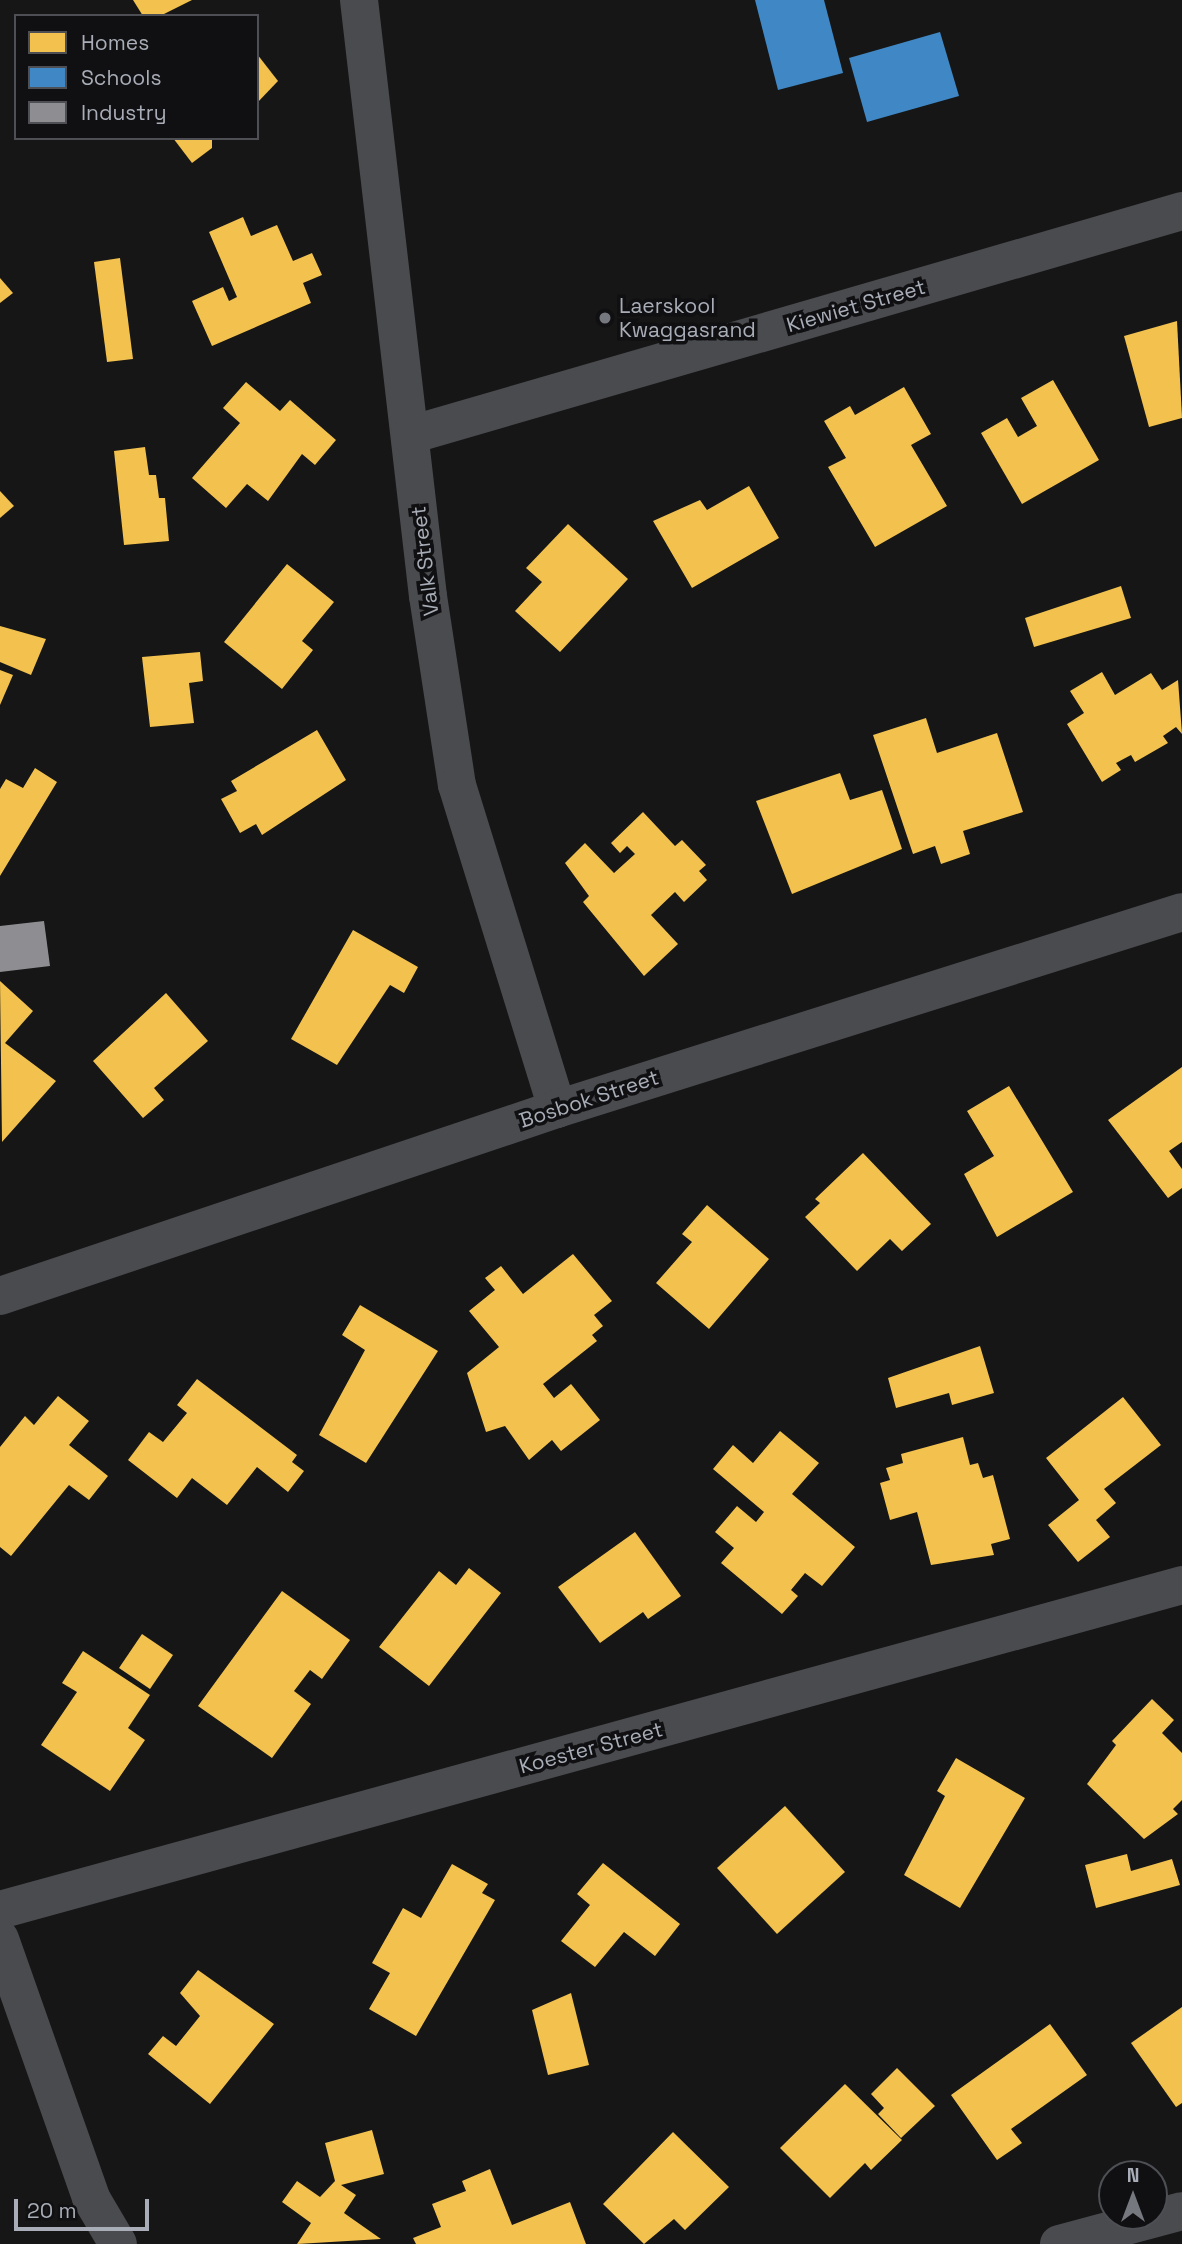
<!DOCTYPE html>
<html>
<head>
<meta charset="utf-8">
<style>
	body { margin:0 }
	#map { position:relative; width:1182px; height:2244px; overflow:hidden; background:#161616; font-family:"Space Grotesk",sans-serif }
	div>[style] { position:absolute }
	.homes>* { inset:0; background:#f2c14e }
	.schools>* { inset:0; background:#3f88c5 }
	.industry>* { inset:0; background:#8d8d92 }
	.street>* { height:38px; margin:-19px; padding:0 19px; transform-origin:19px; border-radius:19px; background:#4a4b4f }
	.dots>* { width:19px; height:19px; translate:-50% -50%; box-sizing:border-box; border:4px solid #101012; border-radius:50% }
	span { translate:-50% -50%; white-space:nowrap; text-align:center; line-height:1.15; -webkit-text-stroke:7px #101012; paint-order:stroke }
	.poi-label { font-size:21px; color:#a8adb7 }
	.left { translate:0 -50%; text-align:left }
	.street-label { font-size:21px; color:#a8adb7 }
	.legend { position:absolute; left:14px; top:14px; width:245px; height:126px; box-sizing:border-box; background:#101012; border:2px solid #4d4f54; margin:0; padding:9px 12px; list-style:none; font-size:21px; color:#a8adb7 }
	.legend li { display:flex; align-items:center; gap:14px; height:35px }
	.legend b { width:35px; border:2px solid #4d4f54 }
	.north { position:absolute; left:1098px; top:2160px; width:70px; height:70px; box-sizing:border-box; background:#101012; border:2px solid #4d4f54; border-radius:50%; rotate:0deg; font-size:19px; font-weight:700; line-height:28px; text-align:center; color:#a8adb7 }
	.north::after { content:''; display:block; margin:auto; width:24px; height:32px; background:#75787f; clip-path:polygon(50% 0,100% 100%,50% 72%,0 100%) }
	.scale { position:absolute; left:14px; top:2199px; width:135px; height:32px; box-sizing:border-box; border:4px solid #a8adb7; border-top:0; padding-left:9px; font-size:21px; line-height:24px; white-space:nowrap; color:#a8adb7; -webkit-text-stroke:5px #101012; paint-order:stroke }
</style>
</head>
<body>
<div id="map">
	<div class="homes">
		<i style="clip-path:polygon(133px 0,192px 0,160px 16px,143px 16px)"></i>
		<i style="clip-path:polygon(257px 54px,278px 81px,257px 103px)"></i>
		<i style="clip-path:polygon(173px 138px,212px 138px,212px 148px,192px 163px)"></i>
		<i style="clip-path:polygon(243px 217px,251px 236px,277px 225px,293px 261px,312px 253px,322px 275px,303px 283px,311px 303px,212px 346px,192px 301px,223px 287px,229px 301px,237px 297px,209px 232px)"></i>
		<i style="clip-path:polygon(120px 258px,133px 359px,107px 362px,94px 262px)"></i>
		<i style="clip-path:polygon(0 278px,13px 293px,0 303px)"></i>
		<i style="clip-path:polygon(1177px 321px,1182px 418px,1149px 427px,1124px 336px)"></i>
		<i style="clip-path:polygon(1053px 380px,1099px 460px,1022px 504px,981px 433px,1007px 418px,1018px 437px,1037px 426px,1021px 398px)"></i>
		<i style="clip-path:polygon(246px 382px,280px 411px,290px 400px,336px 440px,315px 465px,302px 454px,268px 501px,247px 484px,226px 508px,192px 478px,240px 423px,223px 408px)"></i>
		<i style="clip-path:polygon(904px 387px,931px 434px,911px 445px,947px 506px,875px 547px,828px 467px,846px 458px,824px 421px,850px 406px,855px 415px)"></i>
		<i style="clip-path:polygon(145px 447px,149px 475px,156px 475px,159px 498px,165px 498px,169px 541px,124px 545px,114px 451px)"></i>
		<i style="clip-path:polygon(749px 486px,779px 538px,692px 588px,653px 521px,700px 500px,707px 510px)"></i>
		<i style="clip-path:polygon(0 491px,14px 506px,0 518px)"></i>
		<i style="clip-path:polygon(568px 524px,628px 579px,560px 652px,515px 611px,542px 582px,526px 568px)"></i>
		<i style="clip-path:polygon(287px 564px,334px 602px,302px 641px,313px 650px,282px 689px,224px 642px)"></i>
		<i style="clip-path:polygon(1121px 586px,1131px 618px,1034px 647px,1025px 618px)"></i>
		<i style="clip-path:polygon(0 626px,46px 639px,31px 675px,0 662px)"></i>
		<i style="clip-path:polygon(200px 652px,203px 681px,189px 683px,194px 723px,150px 727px,142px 657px)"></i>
		<i style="clip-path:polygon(0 670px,13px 675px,0 705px)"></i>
		<i style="clip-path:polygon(1102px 672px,1115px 695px,1151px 673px,1162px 690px,1178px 680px,1182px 734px,1176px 727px,1163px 736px,1168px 743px,1135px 762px,1131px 755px,1116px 763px,1121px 770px,1102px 782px,1067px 724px,1084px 713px,1070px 691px)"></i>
		<i style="clip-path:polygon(926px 718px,937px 753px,997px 733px,1023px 812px,963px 831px,970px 854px,941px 864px,935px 846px,913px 854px,873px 735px)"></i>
		<i style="clip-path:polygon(317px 730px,346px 780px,262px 835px,256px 824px,240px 833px,221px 799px,237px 791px,231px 781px)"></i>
		<i style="clip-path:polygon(35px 768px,57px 782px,0 876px,0 789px,6px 779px,23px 788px)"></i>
		<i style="clip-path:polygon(840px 773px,850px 800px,882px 790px,902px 849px,792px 894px,756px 801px)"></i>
		<i style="clip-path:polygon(643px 812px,675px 846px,682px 840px,706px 865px,699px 871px,707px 880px,684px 902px,675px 892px,651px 915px,678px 944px,644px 976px,583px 902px,589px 896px,565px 863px,585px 843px,614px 873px,635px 854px,627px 846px,620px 853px,611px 843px)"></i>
		<i style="clip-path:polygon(353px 930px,418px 967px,404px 993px,390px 985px,337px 1065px,291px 1039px)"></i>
		<i style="clip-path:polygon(0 981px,33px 1011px,5px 1043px,56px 1081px,2px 1142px)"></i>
		<i style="clip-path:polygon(166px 993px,208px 1041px,154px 1088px,164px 1100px,143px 1118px,93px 1061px)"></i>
		<i style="clip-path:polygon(1182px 1067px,1182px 1142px,1169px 1151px,1182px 1169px,1182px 1188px,1168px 1198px,1108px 1120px)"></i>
		<i style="clip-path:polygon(1009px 1086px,1073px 1192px,997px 1237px,964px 1174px,994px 1156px,967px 1111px)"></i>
		<i style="clip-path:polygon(863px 1153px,931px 1224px,902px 1251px,890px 1239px,857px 1271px,805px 1217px,820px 1203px,815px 1199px)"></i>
		<i style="clip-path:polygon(707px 1205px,769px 1259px,709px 1329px,656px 1283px,692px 1242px,682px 1234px)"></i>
		<i style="clip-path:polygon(573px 1254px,612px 1301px,594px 1315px,603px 1326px,592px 1335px,597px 1341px,543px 1384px,554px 1398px,571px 1384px,600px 1420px,561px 1451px,552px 1440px,529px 1460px,505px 1426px,486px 1432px,467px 1373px,499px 1347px,469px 1311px,495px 1290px,485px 1278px,501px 1266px,523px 1294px)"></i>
		<i style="clip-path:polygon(360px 1305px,438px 1351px,366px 1463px,319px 1435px,365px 1350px,342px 1335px)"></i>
		<i style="clip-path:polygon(980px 1346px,994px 1393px,952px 1405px,949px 1393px,896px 1408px,888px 1378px)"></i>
		<i style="clip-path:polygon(197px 1379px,297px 1455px,292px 1462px,304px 1471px,288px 1492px,257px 1467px,227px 1505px,192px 1478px,177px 1498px,128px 1460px,149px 1432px,163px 1442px,187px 1413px,177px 1405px)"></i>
		<i style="clip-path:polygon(58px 1396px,89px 1421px,69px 1445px,108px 1476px,89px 1500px,69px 1485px,11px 1556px,0 1547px,0 1447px,25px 1416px,34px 1425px)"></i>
		<i style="clip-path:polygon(1123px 1397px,1161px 1445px,1104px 1489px,1116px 1503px,1096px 1520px,1110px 1537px,1078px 1562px,1048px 1525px,1079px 1500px,1046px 1458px)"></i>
		<i style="clip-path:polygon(780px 1431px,819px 1463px,792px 1494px,855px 1547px,822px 1586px,805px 1573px,791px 1590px,798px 1596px,782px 1614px,721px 1563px,734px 1548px,715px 1532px,737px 1506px,756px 1522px,764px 1512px,713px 1469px,733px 1445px,753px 1463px)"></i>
		<i style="clip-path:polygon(963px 1437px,970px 1465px,978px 1463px,983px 1478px,993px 1475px,1010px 1539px,991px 1544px,994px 1555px,931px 1565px,917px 1512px,890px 1520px,880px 1483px,890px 1480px,886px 1468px,903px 1463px,901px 1454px)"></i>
		<i style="clip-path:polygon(635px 1532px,681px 1596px,648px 1619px,643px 1612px,600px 1643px,558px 1587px)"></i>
		<i style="clip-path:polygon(469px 1568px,501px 1593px,429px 1686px,379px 1647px,439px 1571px,456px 1585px)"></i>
		<i style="clip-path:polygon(282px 1591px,350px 1640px,322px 1679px,310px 1670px,294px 1691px,311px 1704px,272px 1758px,198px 1706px)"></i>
		<i style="clip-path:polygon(142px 1634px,173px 1655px,150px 1689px,119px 1668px)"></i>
		<i style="clip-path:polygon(83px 1651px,150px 1695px,128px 1728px,145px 1740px,110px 1791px,41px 1745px,77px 1692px,62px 1683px)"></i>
		<i style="clip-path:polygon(1152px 1699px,1174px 1720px,1162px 1733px,1182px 1753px,1182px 1800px,1173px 1809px,1178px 1814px,1144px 1839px,1087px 1784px,1116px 1745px,1112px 1741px)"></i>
		<i style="clip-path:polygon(956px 1758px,1025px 1798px,960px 1908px,904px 1875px,945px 1796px,937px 1791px)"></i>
		<i style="clip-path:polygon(785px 1806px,845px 1872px,777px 1934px,717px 1868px)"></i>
		<i style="clip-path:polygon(1127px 1854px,1131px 1871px,1172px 1859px,1180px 1885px,1096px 1908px,1085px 1865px)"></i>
		<i style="clip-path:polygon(603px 1863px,680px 1924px,655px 1956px,624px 1932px,595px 1967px,561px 1941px,590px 1905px,577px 1894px)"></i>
		<i style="clip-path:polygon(452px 1864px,488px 1884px,482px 1893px,495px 1900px,416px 2036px,369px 2009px,390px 1973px,372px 1963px,403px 1908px,421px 1918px)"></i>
		<i style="clip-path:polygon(198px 1970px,274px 2024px,210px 2104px,148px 2054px,163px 2036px,176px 2046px,200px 2016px,180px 1993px)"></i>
		<i style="clip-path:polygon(571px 1993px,589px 2065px,548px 2075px,532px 2010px)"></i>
		<i style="clip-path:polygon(1182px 2007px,1182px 2103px,1176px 2107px,1131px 2043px)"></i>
		<i style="clip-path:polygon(1050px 2024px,1087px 2075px,1011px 2129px,1022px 2143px,997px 2160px,951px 2095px)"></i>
		<i style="clip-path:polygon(897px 2068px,935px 2106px,901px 2138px,878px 2114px,884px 2108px,871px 2094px)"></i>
		<i style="clip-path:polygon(845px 2084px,902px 2140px,871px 2170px,865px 2163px,830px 2198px,780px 2148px)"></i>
		<i style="clip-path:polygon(372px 2130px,384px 2174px,341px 2185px,356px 2195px,344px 2213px,381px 2239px,297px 2244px,311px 2223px,282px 2202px,297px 2181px,320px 2197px,335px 2181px,325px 2143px)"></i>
		<i style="clip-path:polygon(673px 2132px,729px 2187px,685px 2230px,674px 2219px,644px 2244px,603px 2204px)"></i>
		<i style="clip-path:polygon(490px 2169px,512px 2225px,570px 2202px,586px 2244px,416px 2244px,413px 2238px,441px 2227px,432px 2204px,466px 2191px,462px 2181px)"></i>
	</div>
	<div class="schools">
		<i style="clip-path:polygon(755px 0,824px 0,843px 73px,778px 90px)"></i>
		<i style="clip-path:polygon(940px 32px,959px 96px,867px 122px,849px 58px)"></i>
	</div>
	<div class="industry">
		<i style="clip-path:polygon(44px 921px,50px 966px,0 972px,0 926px)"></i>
	</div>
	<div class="street">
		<i style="left:359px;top:0;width:600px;rotate:83.4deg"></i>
		<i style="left:428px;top:596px;width:191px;rotate:81.3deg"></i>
		<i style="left:457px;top:785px;width:339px;rotate:72.8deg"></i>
		<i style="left:410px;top:435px;width:804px;rotate:-16.18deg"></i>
		<i style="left:0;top:1296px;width:588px;rotate:-18.56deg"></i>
		<i style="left:557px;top:1109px;width:655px;rotate:-17.49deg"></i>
		<i style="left:0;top:1910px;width:1226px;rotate:-15.37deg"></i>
		<i style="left:0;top:1939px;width:275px;rotate:70.6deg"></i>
		<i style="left:91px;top:2198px;width:53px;rotate:59.6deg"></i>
		<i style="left:1059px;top:2244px;width:127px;rotate:-15deg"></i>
	</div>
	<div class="dots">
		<i style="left:605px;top:318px;background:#75787f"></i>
	</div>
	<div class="poi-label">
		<span class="left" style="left:619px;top:318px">Laerskool<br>Kwaggasrand</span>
	</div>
	<div class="street-label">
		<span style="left:856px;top:306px;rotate:-16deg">Kiewiet Street</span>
		<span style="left:425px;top:561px;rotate:-97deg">Valk Street</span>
		<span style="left:589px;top:1099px;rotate:-18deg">Bosbok Street</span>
		<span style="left:591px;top:1748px;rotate:-15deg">Koester Street</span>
	</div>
	<ul class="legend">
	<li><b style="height:19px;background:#f2c14e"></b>Homes</li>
	<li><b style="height:19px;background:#3f88c5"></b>Schools</li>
	<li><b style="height:19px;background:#8d8d92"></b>Industry</li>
	</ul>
	<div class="north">N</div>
	<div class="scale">20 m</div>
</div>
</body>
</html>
